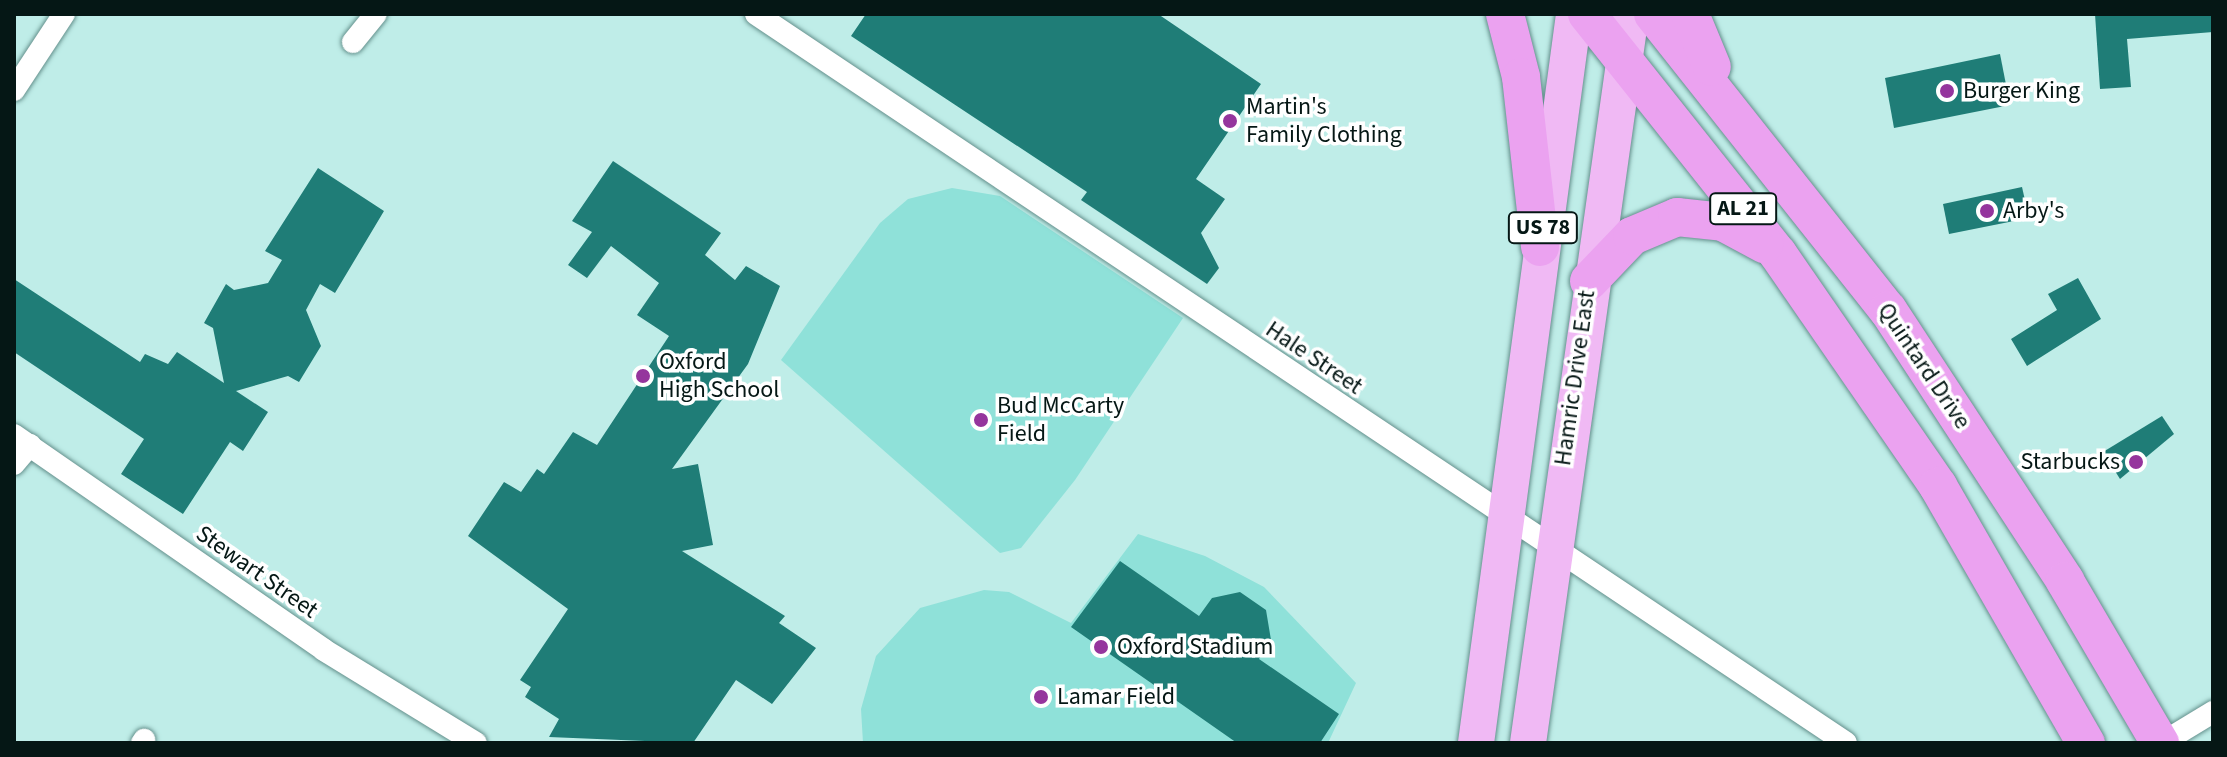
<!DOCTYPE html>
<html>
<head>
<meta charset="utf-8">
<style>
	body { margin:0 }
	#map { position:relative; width:2227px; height:757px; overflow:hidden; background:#bfede8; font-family:"Source Sans 3",sans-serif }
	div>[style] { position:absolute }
	.green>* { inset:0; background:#8fe1d9 }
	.building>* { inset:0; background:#1f7d77 }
	.roads { filter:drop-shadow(0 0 2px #64908c) drop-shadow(0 0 2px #64908c) }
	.minor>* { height:22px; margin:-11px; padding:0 11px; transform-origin:11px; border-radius:11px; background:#fff }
	.primary>* { height:36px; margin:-18px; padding:0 18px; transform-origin:18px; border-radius:18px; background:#f0b9f4 }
	.trunk>* { height:38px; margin:-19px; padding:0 19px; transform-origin:19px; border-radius:19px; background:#eba2f0 }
	.dots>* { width:22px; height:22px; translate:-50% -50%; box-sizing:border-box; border:4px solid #fff; border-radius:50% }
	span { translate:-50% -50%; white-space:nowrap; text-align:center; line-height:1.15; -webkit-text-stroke:7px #fff; paint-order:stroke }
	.shield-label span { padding:2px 6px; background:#fff; border:2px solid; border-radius:6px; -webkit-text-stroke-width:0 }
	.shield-label { font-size:22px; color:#051715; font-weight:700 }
	.poi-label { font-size:24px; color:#051715 }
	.left { translate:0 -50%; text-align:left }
	.right { translate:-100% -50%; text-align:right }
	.street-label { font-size:24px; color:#051715 }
	.frame { position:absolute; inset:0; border:16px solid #051715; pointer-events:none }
</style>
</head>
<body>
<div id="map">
	<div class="green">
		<i style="clip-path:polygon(952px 188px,1000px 196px,1183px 318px,1075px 480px,1021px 548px,1000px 553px,781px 360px,880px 223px,908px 199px)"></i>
		<i style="clip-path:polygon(1138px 534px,1205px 556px,1264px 587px,1356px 683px,1328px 743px,863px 743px,861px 709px,876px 656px,920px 608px,984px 590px,1009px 592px,1071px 623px)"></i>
	</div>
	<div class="building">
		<i style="clip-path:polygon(866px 14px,1158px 14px,1261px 84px,1196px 179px,1225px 199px,1201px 233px,1219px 268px,1207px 284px,1081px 200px,1087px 192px,851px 36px)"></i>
		<i style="clip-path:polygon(2095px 14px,2213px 14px,2213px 32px,2127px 39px,2131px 87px,2100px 89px)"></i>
		<i style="clip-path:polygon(2000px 54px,2010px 105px,1894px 128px,1885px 78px)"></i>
		<i style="clip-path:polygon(613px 161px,721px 233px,705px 255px,735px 280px,746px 266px,780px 286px,748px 364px,672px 469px,698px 464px,713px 545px,682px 551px,785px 616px,779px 623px,816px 648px,772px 704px,736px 680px,693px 743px,549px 737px,559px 719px,525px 697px,531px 687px,520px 680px,568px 609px,468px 536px,504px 482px,521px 492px,537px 469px,544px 474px,573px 432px,597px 445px,669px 336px,637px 315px,659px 283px,611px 246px,587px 278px,568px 265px,592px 232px,572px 221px)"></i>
		<i style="clip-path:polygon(318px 168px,384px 211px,335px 293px,320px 284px,306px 310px,321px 346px,299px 382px,288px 376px,236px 391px,268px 412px,243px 451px,230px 442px,183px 514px,121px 474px,144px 439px,14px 352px,14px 279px,140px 362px,145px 354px,168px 364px,177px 352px,224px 383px,213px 328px,204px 323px,226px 284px,234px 290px,268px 283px,282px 260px,265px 251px)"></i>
		<i style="clip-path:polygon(2022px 187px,2029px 218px,1949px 234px,1943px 204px)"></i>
		<i style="clip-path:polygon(2078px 278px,2101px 319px,2027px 366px,2011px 339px,2057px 310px,2048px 294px)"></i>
		<i style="clip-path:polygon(2162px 416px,2174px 434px,2120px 479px,2103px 452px)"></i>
		<i style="clip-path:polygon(1120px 561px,1199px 616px,1212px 598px,1240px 592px,1266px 610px,1271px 640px,1259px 659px,1339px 714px,1320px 743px,1237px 743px,1071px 627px)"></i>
	</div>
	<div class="roads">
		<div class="minor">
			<i style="left:756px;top:14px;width:1311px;rotate:33.77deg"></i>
			<i style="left:353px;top:42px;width:36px;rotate:-51deg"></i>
			<i style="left:14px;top:90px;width:91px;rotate:-56.7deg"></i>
			<i style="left:14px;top:435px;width:377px;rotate:34.7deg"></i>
			<i style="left:324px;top:650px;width:178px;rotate:31.5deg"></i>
			<i style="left:14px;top:464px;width:25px;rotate:-50deg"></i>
			<i style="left:142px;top:743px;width:4px;rotate:-56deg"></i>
			<i style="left:2162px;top:743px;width:60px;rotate:-31.3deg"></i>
		</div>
		<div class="primary">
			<i style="left:1476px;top:743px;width:736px;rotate:-82.34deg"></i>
			<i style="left:1528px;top:743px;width:736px;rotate:-81.96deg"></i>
		</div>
		<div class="trunk">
			<i style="left:1505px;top:14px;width:65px;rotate:75.7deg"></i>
			<i style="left:1521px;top:77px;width:171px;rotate:83.6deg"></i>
			<i style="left:1587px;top:14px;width:307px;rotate:51.5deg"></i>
			<i style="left:1778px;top:254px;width:282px;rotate:55.4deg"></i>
			<i style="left:1938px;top:486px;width:297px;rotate:60.1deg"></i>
			<i style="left:1653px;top:14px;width:378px;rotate:51.6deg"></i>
			<i style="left:1888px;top:310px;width:324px;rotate:56.8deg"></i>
			<i style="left:2065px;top:581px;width:188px;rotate:59.6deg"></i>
			<i style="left:1690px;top:14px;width:57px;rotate:67.5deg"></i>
			<i style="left:1589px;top:281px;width:62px;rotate:-46.3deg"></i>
			<i style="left:1632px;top:236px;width:49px;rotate:-22.9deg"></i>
			<i style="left:1677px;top:217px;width:46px;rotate:6.2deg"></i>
			<i style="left:1723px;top:222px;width:47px;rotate:28.2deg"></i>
		</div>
	</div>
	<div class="dots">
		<i style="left:1947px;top:91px;background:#95359d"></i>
		<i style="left:1230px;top:121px;background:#95359d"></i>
		<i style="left:1987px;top:211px;background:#95359d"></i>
		<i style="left:643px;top:376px;background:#95359d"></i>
		<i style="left:981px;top:420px;background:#95359d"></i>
		<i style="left:2136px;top:462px;background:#95359d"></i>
		<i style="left:1101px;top:647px;background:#95359d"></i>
		<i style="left:1041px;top:697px;background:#95359d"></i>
	</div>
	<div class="shield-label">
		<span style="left:1743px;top:209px">AL 21</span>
		<span style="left:1543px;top:228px">US 78</span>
	</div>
	<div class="poi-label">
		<span class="left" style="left:1963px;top:91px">Burger King</span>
		<span class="left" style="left:1246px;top:121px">Martin's<br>Family Clothing</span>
		<span class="left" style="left:2003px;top:211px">Arby's</span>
		<span class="left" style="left:659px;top:376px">Oxford<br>High School</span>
		<span class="left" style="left:997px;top:420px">Bud McCarty<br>Field</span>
		<span class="right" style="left:2120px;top:462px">Starbucks</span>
		<span class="left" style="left:1117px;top:647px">Oxford Stadium</span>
		<span class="left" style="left:1057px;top:697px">Lamar Field</span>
	</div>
	<div class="street-label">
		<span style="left:1314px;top:358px;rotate:34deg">Hale Street</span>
		<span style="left:1924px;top:366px;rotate:56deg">Quintard Drive</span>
		<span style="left:1575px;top:378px;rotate:-82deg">Hamric Drive East</span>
		<span style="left:257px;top:572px;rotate:35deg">Stewart Street</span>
	</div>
	<div class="frame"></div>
</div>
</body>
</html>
